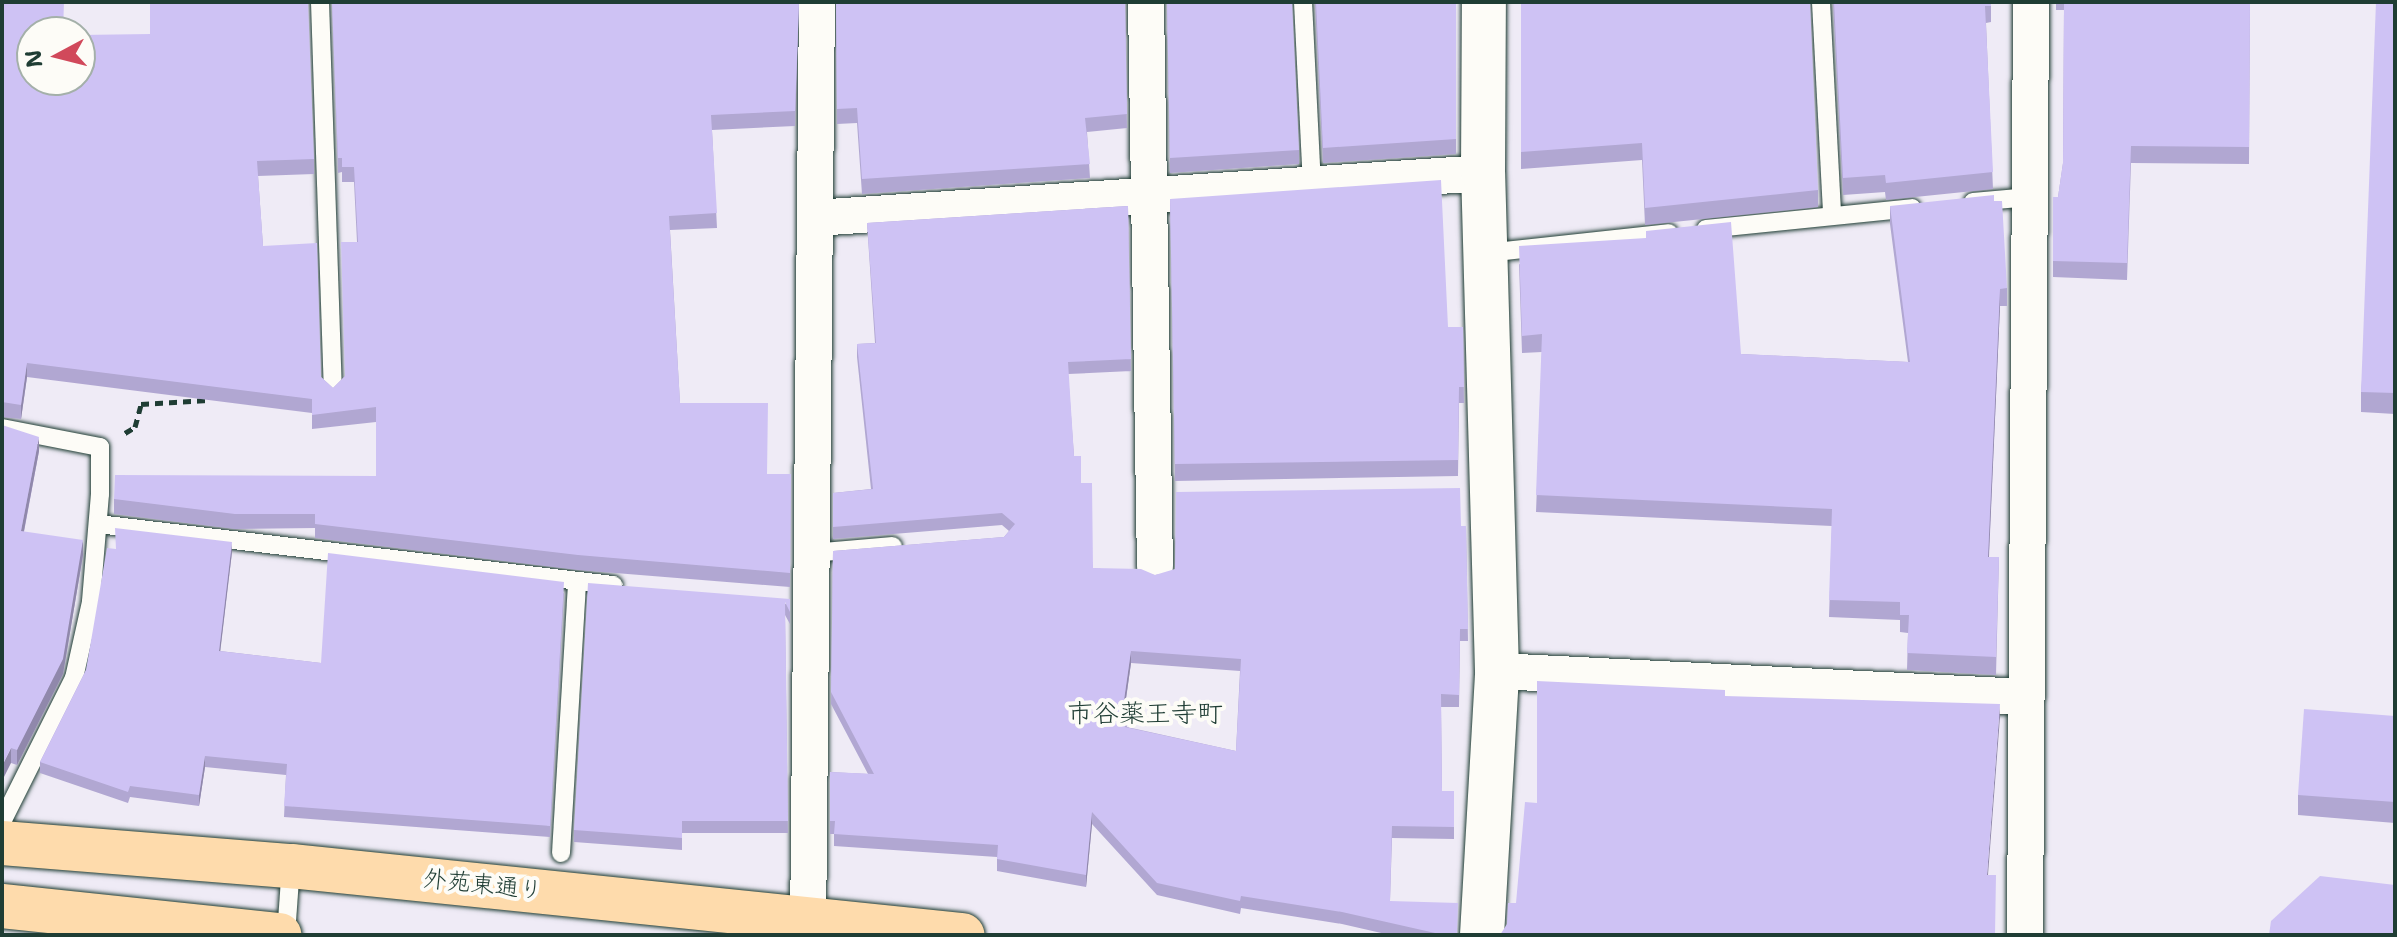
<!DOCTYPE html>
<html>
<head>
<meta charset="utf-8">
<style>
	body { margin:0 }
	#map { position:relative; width:2397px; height:937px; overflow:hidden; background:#efebf6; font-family:"Shantell Sans","Klee One",sans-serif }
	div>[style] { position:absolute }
	.path>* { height:5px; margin-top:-2.5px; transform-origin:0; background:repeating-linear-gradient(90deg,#1f3d34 0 8px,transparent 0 14px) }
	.roads { filter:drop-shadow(0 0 2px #1f3d34) drop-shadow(0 0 2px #1f3d34) }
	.service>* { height:18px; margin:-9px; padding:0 9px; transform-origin:9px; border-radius:9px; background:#fdfcf7 }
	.minor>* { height:36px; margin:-18px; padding:0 18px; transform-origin:18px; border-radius:18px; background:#fdfcf7 }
	.tertiary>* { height:44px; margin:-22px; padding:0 22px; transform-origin:22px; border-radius:22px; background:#fdfcf7 }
	.primary>* { height:44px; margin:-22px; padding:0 22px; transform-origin:22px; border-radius:22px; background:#fedbac }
	.wall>* { inset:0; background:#b1a7d2 }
	.shaded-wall>* { inset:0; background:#9088ab }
	.building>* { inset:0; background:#cec2f4 }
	span { translate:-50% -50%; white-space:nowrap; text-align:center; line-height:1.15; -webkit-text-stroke:8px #fdfcf7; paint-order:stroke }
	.street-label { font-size:24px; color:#1f3d34 }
	.neighbourhood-label { font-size:26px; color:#1f3d34 }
	.frame { position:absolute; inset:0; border:4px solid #1f3d34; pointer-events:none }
	.north { position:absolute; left:16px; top:16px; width:80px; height:80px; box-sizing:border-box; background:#fdfcf7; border:2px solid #a4b0a9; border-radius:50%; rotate:263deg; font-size:22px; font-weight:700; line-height:32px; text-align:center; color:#1f3d34 }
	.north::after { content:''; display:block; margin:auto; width:28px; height:36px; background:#d1495b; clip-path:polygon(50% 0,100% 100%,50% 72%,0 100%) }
</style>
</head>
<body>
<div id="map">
	<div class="path">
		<i style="left:125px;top:433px;width:12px;rotate:-31deg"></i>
		<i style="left:135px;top:427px;width:24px;rotate:-75deg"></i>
		<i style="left:141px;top:404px;width:67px;rotate:-3.4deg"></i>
	</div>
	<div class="roads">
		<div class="service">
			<i style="left:320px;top:2px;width:389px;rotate:88.1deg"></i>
			<i style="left:1303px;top:2px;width:182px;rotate:87.2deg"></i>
			<i style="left:1821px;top:2px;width:213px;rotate:87deg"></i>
			<i style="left:1973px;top:202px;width:57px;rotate:-5deg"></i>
			<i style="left:1706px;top:229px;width:207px;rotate:-5.8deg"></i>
			<i style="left:1486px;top:253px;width:184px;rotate:-6.2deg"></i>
			<i style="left:2px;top:428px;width:100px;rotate:11deg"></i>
			<i style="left:100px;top:447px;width:47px;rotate:90deg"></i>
			<i style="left:100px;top:494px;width:108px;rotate:94.8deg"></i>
			<i style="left:91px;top:602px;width:78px;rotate:102.6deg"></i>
			<i style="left:74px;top:678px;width:161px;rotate:116.6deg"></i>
			<i style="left:98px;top:524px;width:519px;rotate:6.76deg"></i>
			<i style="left:812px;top:553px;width:81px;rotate:-4.9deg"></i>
			<i style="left:561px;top:853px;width:271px;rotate:-86.6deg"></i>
			<i style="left:286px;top:935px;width:69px;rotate:-85.9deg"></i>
		</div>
		<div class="minor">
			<i style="left:1146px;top:2px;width:564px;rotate:89.09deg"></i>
			<i style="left:815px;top:218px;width:670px;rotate:-3.85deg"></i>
			<i style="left:1497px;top:671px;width:529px;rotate:2.82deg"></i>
			<i style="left:808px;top:935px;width:933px;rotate:-89.45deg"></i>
			<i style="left:2025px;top:935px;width:933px;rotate:-89.63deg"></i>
		</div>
		<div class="tertiary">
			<i style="left:1482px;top:935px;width:264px;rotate:-86.7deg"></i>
			<i style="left:1497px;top:671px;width:498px;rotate:-91.6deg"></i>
			<i style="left:1483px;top:173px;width:171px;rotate:-89.7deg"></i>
		</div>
		<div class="primary">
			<i style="left:2px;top:843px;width:290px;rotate:4.6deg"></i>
			<i style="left:291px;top:866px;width:675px;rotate:5.87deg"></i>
			<i style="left:2px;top:906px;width:279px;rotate:6deg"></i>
		</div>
	</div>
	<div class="wall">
		<i style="clip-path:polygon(2px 2px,32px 80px,150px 34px,314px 159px,314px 174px,258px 176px,263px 246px,321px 377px,333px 388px,345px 376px,357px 242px,354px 182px,342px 182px,342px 172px,338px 173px,332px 2px,799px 2px,795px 126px,712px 130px,717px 228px,670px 230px,680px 403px,767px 474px,791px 474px,790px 587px,578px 570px,315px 538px,315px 528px,235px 529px,114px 514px,114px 499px,376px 476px,376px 422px,312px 429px,312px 413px,27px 377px,21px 419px,2px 417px)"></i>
		<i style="clip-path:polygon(836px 2px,1125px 2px,1127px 128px,1087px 132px,1090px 178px,862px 194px,857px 123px,837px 124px)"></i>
		<i style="clip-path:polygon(1167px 2px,1299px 150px,1299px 164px,1170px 173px)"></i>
		<i style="clip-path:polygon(1315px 2px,1456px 2px,1456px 154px,1323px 163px)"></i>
		<i style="clip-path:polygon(1521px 2px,1818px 190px,1818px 207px,1645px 225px,1642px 160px,1521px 169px)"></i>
		<i style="clip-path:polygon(1833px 2px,1991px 2px,1991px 22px,1986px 23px,1993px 189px,1886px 200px,1885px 192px,1843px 195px)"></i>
		<i style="clip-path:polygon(2056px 2px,2250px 2px,2249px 164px,2131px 163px,2127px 280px,2053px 277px,2053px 197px,2058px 197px,2063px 163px,2064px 10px,2056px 10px)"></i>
		<i style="clip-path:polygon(2395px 2px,2395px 414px,2361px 412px,2361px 392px)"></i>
		<i style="clip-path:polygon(1170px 199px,1448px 327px,1463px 327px,1464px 403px,1459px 403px,1458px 476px,1175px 481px)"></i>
		<i style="clip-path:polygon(evenodd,1128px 206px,1131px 371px,1068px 374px,1074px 456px,1081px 483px,1093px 568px,1155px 575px,1466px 526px,1468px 641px,1460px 641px,1459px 707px,1441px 707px,1442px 791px,1454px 791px,1454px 839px,1392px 838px,1390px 901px,1458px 935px,1390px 935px,1342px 924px,1241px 908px,1240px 914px,1157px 895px,1092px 824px,1086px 887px,997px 871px,997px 857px,834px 846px,834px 834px,830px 834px,830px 772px,868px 774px,831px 704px,833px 551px,1004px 537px,1009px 531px,1002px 525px,833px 539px,833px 493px,871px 489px,857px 357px,857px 344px,875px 343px,867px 223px,1128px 206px,1131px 663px,1240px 671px,1236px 751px,1127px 727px,1124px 714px,1131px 663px)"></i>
		<i style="clip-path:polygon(1890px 206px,2007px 288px,2007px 306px,2000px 306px,1989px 557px,1999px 557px,1996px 675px,1907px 670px,1908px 633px,1900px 632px,1900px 620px,1829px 617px,1832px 526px,1536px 512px,1542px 352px,1522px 353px,1519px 264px,1741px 354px,1908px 362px,1890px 224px)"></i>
		<i style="clip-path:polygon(2px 425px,39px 451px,24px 532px,83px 555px,63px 674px,17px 765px,11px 763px)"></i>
		<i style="clip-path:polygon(232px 552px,220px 651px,321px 663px,564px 593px,550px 837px,284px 817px,286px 775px,205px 767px,199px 806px,130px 797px,128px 803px,40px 773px,40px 762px,86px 670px)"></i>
		<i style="clip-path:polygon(790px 599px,790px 624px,785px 615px,788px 833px,682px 833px,682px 850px,574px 842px,574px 830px)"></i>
		<i style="clip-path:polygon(2395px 716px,2395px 823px,2298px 815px,2298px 795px)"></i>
	</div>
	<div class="shaded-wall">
		<i style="clip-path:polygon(2000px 289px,2000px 306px,1988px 574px,1988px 557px)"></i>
		<i style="clip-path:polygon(27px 363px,27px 377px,21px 419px,21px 405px)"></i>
		<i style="clip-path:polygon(39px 437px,39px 451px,21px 546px,21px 531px)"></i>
		<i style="clip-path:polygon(83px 540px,83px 555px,63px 674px,17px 765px,17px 750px)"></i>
		<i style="clip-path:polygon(232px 542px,232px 552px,219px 662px,219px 651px)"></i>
		<i style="clip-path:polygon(1131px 651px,1131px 663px,1122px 726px,1122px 714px)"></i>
		<i style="clip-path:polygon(2000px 704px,2000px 717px,1987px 888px,1987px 875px)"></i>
		<i style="clip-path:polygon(11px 748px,11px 763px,2px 781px,2px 766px)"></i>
		<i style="clip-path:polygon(205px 756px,205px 767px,199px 806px,199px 795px)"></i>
		<i style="clip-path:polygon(1092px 812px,1092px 824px,1086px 887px,1086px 875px)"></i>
	</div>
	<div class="building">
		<i style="clip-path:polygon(2px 2px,64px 2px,63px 32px,32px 32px,32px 80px,80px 80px,80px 35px,150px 34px,150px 2px,308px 2px,314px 159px,257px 161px,263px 246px,317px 243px,321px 377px,333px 388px,345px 376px,341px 242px,358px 242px,354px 167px,342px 167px,342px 158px,338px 158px,332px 2px,799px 2px,795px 111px,711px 115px,717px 213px,669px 216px,680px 403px,768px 403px,767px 474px,791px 474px,790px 573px,578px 555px,315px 524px,315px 514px,235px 514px,114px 499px,115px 475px,376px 476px,376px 407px,312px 415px,312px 399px,27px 363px,21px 405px,2px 402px)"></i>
		<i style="clip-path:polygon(836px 2px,1125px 2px,1127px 114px,1085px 118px,1090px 164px,862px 179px,857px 108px,837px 109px)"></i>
		<i style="clip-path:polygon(1167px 2px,1292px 2px,1299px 150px,1170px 158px)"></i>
		<i style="clip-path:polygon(1316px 2px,1456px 2px,1456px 139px,1323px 148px)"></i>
		<i style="clip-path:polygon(1521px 2px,1810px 2px,1818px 190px,1645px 208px,1642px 143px,1521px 152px)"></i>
		<i style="clip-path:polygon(1834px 2px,1991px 2px,1991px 6px,1985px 6px,1993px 172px,1886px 183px,1885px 175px,1843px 178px)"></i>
		<i style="clip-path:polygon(2064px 2px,2250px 2px,2249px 147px,2131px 146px,2127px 263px,2053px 261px,2053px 197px,2058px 197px,2063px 163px)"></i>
		<i style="clip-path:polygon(2376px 2px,2395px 2px,2395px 393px,2361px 392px)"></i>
		<i style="clip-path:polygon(1441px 180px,1448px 327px,1463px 327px,1464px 387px,1459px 387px,1458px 460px,1175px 464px,1170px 199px)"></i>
		<i style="clip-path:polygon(1994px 195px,1994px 201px,2002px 201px,2007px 288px,2000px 289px,1988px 557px,1999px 557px,1996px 657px,1907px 653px,1909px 615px,1900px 615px,1900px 602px,1829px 600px,1832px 509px,1536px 495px,1542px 334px,1522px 336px,1519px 246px,1646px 238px,1646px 231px,1731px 222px,1741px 354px,1910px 362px,1890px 206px)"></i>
		<i style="clip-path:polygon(evenodd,1128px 206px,1131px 359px,1068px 362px,1074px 456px,1081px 456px,1081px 483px,1092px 483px,1093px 568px,1141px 569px,1155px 575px,1175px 569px,1176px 492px,1460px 488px,1461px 526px,1466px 526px,1468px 629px,1460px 629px,1459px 695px,1441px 694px,1442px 791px,1454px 791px,1454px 827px,1392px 826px,1390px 901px,1458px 903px,1457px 935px,1444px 935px,1342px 912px,1241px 896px,1240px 901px,1157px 883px,1092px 812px,1086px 875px,997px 859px,998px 845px,834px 834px,835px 821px,830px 821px,830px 772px,874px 774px,831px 692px,833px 551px,1004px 537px,1015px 524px,1002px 513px,833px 527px,833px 493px,873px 489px,857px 344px,876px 343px,867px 223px,1128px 206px,1131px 651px,1241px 659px,1236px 751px,1125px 727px,1127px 714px,1122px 714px,1131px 651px)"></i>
		<i style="clip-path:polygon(2px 425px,39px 437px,21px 531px,83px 540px,63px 659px,17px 750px,11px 748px,2px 766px)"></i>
		<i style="clip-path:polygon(115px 528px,232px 542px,219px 651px,321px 663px,328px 553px,564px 582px,550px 826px,284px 806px,287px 764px,205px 756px,199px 795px,130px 786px,128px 792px,40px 762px,86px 670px,107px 548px,116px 549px)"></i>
		<i style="clip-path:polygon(2395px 565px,2395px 609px,2394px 609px)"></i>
		<i style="clip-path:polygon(588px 583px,790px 599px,790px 612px,785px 602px,788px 821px,682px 821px,682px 838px,574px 830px)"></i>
		<i style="clip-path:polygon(1537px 681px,1725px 690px,1725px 696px,2000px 704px,1987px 875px,1996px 875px,1995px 935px,1500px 935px,1507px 924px,1508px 903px,1516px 903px,1525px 802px,1537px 803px)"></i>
		<i style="clip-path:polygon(2304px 709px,2395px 716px,2395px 802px,2298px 795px)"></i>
		<i style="clip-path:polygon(2320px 876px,2395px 885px,2395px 935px,2269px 935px,2271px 921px)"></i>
	</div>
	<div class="street-label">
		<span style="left:483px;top:885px;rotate:6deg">外苑東通り</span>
	</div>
	<div class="neighbourhood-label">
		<span style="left:1145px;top:713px">市谷薬王寺町</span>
	</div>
	<div class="frame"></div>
	<div class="north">N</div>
</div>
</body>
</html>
